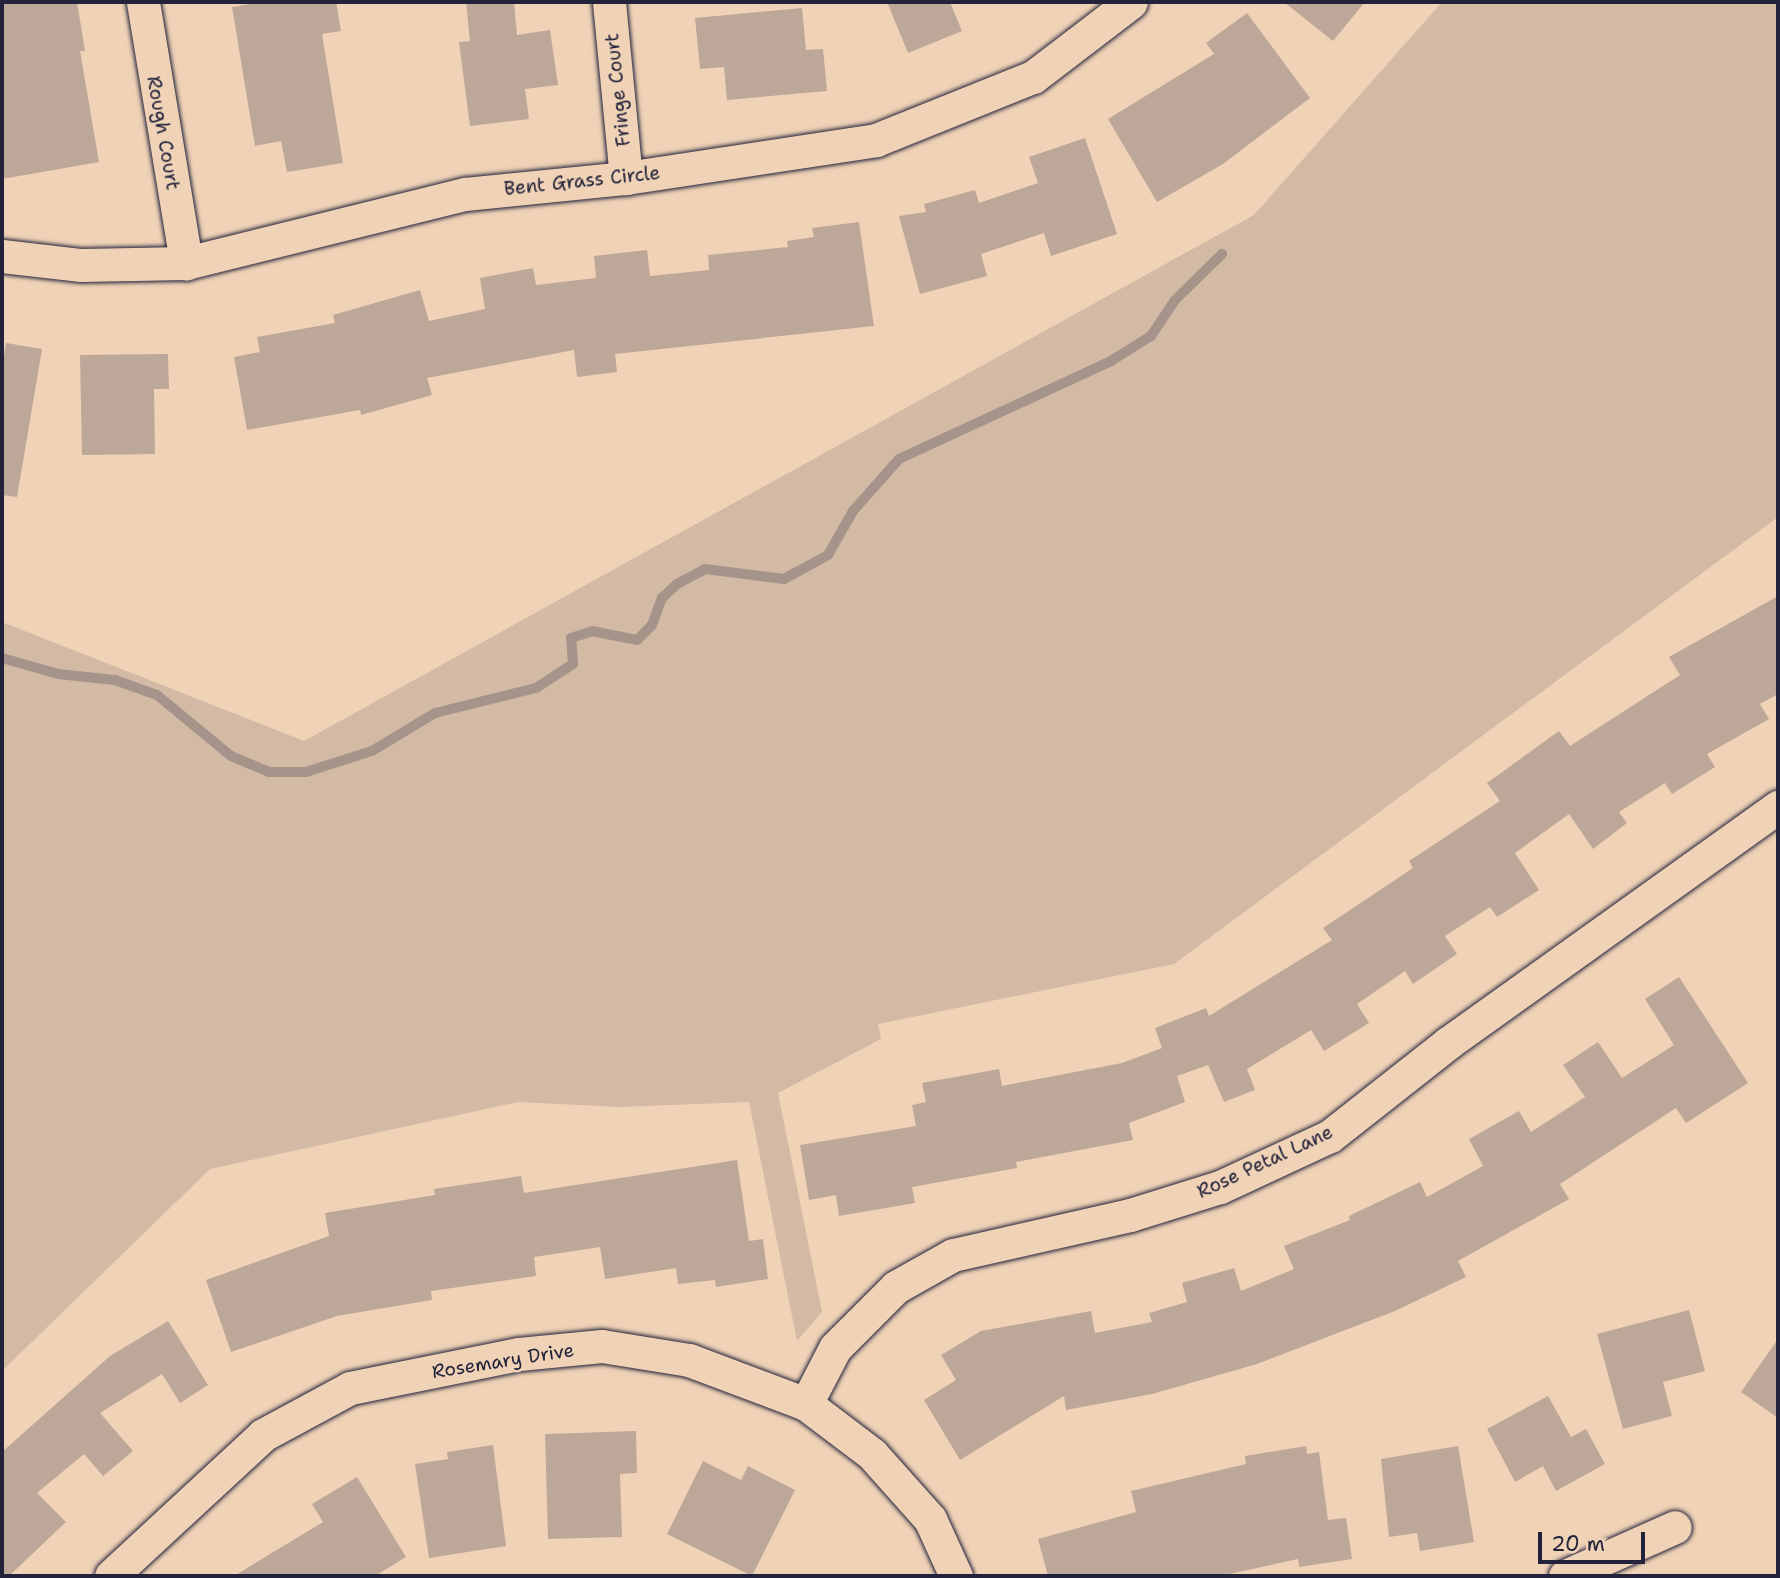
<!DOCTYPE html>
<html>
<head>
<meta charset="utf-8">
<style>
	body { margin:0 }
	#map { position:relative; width:1780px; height:1578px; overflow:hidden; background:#f0d3b7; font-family:"Shantell Sans",sans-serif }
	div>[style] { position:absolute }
	.green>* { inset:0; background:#d2baa5 }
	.stream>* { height:10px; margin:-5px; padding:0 5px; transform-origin:5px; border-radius:5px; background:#a6948b }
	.building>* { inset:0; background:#bda798 }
	.roads { filter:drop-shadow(0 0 2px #22223b) drop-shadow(0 0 2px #22223b) }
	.minor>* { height:33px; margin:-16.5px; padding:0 16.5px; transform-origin:16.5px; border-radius:16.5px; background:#f0d3b7 }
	span { translate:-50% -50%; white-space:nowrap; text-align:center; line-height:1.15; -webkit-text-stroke:5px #f0d3b7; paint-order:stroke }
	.street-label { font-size:19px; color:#22223b }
	.frame { position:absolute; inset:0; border:4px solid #22223b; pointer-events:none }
	.scale { position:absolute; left:1538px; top:1532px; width:107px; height:32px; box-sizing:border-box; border:4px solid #22223b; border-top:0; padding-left:9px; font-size:21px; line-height:24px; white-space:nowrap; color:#22223b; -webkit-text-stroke:5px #f0d3b7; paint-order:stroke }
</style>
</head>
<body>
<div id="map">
	<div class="green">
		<i style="clip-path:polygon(1442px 2px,1778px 2px,1778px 517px,1174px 964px,878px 1024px,881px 1039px,778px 1093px,822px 1312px,797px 1341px,749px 1102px,619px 1107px,518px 1102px,210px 1169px,2px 1371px,2px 622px,304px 741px,1254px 215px)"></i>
	</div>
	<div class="stream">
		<i style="left:2px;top:658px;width:58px;rotate:15.9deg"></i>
		<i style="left:58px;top:674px;width:57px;rotate:6deg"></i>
		<i style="left:115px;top:680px;width:45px;rotate:19.7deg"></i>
		<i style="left:157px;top:695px;width:96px;rotate:39.5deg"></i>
		<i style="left:231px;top:756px;width:41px;rotate:22.8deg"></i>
		<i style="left:269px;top:772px;width:37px"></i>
		<i style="left:306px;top:772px;width:69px;rotate:-17.7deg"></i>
		<i style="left:372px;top:751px;width:74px;rotate:-31.1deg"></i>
		<i style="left:435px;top:713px;width:104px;rotate:-13.9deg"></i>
		<i style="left:536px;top:688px;width:44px;rotate:-33deg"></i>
		<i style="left:573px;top:664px;width:26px;rotate:-94deg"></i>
		<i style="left:571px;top:638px;width:22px;rotate:-18deg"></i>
		<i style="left:592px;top:631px;width:46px;rotate:11.3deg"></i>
		<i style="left:637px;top:640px;width:21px;rotate:-45deg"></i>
		<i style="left:652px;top:625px;width:29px;rotate:-70deg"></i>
		<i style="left:662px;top:598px;width:21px;rotate:-43deg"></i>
		<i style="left:677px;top:584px;width:32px;rotate:-28deg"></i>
		<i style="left:705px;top:569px;width:80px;rotate:7.2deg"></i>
		<i style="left:784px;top:579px;width:50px;rotate:-28.6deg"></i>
		<i style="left:828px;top:555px;width:51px;rotate:-60.4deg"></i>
		<i style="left:853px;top:511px;width:69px;rotate:-48.5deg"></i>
		<i style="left:899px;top:459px;width:234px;rotate:-24.8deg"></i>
		<i style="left:1111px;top:361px;width:47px;rotate:-32deg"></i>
		<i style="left:1151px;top:336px;width:43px;rotate:-56.3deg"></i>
		<i style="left:1175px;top:300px;width:66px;rotate:-44.4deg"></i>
	</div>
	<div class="building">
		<i style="clip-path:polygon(2px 2px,77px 2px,85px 51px,80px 51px,99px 162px,2px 179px)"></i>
		<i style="clip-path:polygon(262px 2px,336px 2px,341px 31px,322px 34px,343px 163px,287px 172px,281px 141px,255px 146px,232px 7px)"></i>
		<i style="clip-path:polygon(466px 2px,514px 2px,517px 35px,550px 30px,558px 85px,525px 89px,529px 119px,470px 126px,459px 42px,470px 41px)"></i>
		<i style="clip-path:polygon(887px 2px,950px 2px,962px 31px,908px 53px)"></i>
		<i style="clip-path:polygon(1284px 2px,1365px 2px,1333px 41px)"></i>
		<i style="clip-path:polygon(802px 8px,806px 50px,823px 49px,827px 91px,727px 100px,724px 67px,700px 69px,695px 18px)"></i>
		<i style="clip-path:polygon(1247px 13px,1310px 98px,1223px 164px,1157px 202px,1108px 119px,1214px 54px,1206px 43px)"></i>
		<i style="clip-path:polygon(1085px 138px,1117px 234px,1051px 256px,1044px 233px,981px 254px,987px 276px,920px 294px,899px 216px,926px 212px,924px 204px,975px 190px,979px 203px,1038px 183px,1029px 157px)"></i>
		<i style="clip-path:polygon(859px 222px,874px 326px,615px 354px,617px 372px,577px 377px,574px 350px,427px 378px,432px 395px,361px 415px,360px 410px,247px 430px,234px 357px,260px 352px,257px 337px,335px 323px,333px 315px,420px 290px,429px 321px,485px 309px,480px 278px,533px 268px,536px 285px,596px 278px,594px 256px,647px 250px,650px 276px,709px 270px,708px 255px,788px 247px,787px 241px,814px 237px,812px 228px)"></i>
		<i style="clip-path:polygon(6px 343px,42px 349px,17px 497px,2px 495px,2px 369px)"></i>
		<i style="clip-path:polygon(168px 354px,169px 389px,154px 389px,155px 454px,82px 455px,80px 355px)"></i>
		<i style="clip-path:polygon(1778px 596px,1778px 694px,1760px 704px,1769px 719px,1707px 754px,1715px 767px,1672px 794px,1665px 783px,1619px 812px,1627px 823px,1593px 849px,1569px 814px,1515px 853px,1539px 890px,1497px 917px,1490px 907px,1445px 936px,1457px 954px,1413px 984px,1405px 971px,1357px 1004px,1369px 1023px,1324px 1051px,1311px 1030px,1247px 1069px,1255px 1090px,1224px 1102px,1208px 1065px,1177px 1076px,1185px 1102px,1129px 1123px,1133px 1140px,1016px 1162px,1017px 1168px,912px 1187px,915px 1203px,839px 1216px,836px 1195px,809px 1200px,800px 1145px,916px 1126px,912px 1105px,926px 1102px,922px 1083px,999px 1069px,1002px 1086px,1122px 1063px,1162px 1048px,1155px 1028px,1206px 1008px,1209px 1016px,1332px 940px,1323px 928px,1413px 868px,1409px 861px,1500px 801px,1487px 783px,1559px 731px,1570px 746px,1680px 675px,1669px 657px)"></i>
		<i style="clip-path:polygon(1679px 977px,1748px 1083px,1686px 1123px,1676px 1108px,1560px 1184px,1569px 1199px,1458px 1261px,1466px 1277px,1395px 1311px,1257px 1364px,1152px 1394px,1066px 1410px,1064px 1396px,960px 1460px,924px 1400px,956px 1380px,941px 1355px,981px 1331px,1091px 1311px,1095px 1333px,1152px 1322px,1149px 1313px,1187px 1302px,1182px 1283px,1234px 1268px,1241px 1291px,1294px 1269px,1284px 1246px,1350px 1220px,1349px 1216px,1420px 1182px,1427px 1197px,1483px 1166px,1469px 1139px,1519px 1111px,1531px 1132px,1585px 1097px,1563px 1065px,1598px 1042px,1622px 1078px,1674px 1045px,1645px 999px)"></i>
		<i style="clip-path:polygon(737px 1160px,749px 1241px,763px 1239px,768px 1279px,716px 1287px,715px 1280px,678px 1284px,676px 1268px,605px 1279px,600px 1247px,534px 1257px,536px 1276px,431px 1291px,432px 1300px,337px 1316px,231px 1352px,206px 1280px,329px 1236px,325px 1213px,435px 1195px,434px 1189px,521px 1176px,524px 1193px)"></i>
		<i style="clip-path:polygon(1689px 1310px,1705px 1371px,1663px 1382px,1672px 1416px,1623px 1429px,1597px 1334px)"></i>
		<i style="clip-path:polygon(168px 1321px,208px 1385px,180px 1403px,162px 1374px,100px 1413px,133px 1451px,103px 1476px,84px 1454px,37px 1493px,66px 1522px,9px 1576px,2px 1576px,2px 1452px,110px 1356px)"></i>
		<i style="clip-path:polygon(1778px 1339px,1778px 1418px,1741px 1392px)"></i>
		<i style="clip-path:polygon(1548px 1396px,1571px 1437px,1586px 1429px,1605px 1464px,1556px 1491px,1543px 1466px,1515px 1482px,1487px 1429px)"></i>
		<i style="clip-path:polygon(636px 1431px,637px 1473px,620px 1474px,622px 1537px,548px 1539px,545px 1434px)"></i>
		<i style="clip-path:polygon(493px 1445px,506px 1546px,429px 1558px,415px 1464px,448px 1459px,447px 1452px)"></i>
		<i style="clip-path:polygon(1306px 1446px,1307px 1454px,1319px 1452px,1328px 1520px,1346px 1518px,1352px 1559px,1299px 1567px,1298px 1559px,1220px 1576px,1048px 1576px,1038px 1539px,1136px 1512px,1131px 1491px,1246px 1464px,1245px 1456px)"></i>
		<i style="clip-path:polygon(1458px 1446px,1474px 1542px,1420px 1551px,1417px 1533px,1389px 1537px,1381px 1459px)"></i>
		<i style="clip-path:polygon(703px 1461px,741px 1480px,748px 1466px,795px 1490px,752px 1576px,667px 1534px)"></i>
		<i style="clip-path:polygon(357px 1477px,406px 1557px,375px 1576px,234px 1576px,323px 1522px,312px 1504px)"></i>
	</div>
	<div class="roads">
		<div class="minor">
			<i style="left:143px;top:2px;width:265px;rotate:80.6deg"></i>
			<i style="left:609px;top:2px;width:177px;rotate:84.5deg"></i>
			<i style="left:2px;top:256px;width:80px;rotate:6.5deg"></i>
			<i style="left:81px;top:265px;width:105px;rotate:-1.1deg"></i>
			<i style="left:186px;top:263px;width:287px;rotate:-13.9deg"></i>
			<i style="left:465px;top:194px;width:162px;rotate:-5.7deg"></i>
			<i style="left:626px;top:178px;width:253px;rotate:-8.6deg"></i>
			<i style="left:876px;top:140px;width:169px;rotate:-21.9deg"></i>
			<i style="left:1033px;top:77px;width:123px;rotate:-37.4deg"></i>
			<i style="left:806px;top:1404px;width:63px;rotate:-62.6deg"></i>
			<i style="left:835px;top:1348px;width:86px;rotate:-45deg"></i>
			<i style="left:896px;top:1287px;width:65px;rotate:-29.3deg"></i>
			<i style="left:953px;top:1255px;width:181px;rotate:-12.7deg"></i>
			<i style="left:1130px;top:1215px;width:94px;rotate:-17.3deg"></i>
			<i style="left:1220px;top:1187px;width:121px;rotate:-24.9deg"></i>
			<i style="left:1330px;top:1136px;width:150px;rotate:-38.2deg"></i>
			<i style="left:1448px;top:1043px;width:406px;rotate:-35.6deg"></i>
			<i style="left:111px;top:1576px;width:207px;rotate:-42.8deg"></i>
			<i style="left:263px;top:1435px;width:99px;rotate:-28.4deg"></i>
			<i style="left:350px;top:1388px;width:172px;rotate:-11.4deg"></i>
			<i style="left:519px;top:1354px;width:83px;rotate:-5.5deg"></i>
			<i style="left:602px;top:1346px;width:88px;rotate:9.1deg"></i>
			<i style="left:689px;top:1360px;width:125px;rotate:20.6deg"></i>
			<i style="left:806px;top:1404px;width:83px;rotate:37.1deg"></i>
			<i style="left:872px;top:1454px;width:87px;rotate:48.3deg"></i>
			<i style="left:930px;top:1519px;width:63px;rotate:65.5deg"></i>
			<i style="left:1565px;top:1576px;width:120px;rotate:-24deg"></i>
		</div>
	</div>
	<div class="street-label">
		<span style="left:618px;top:90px;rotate:-96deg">Fringe Court</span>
		<span style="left:163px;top:133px;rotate:80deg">Rough Court</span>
		<span style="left:582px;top:181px;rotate:-6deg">Bent Grass Circle</span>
		<span style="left:1265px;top:1162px;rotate:-25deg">Rose Petal Lane</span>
		<span style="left:503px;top:1361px;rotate:-9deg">Rosemary Drive</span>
	</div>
	<div class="frame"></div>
	<div class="scale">20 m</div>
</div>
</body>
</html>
